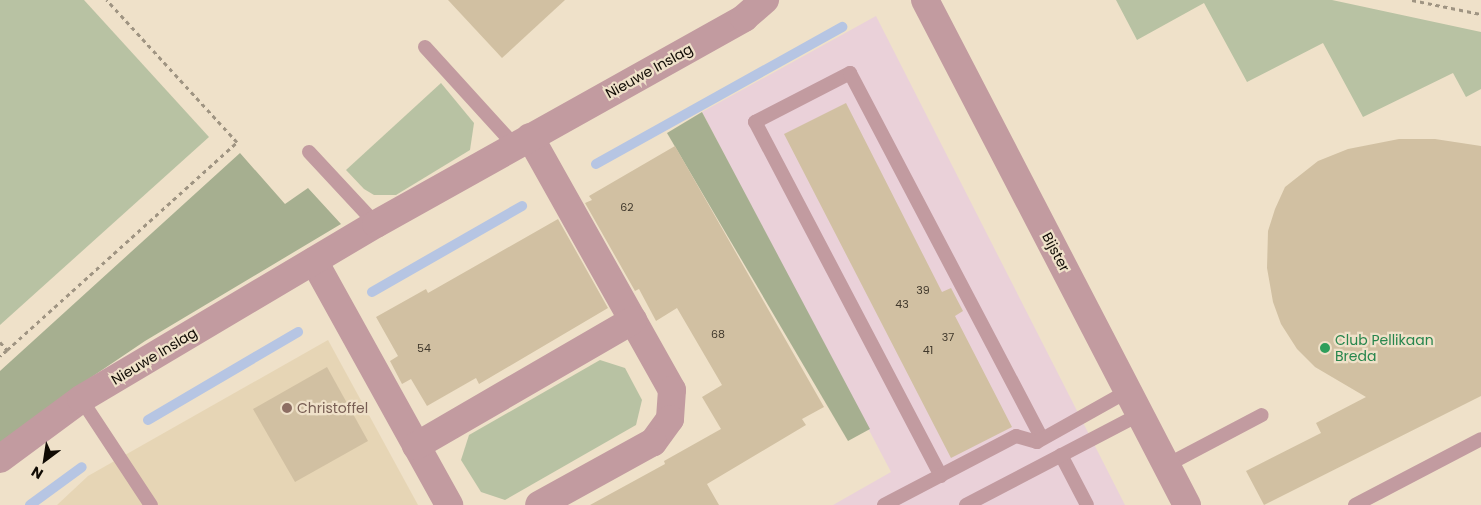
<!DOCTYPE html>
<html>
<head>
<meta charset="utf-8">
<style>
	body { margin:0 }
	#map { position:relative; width:1481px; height:505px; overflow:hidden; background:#efe1c9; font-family:Poppins,sans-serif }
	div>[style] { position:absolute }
	.commercial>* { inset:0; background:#ead1d9 }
	.built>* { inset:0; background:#e6d5b5 }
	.green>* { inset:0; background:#b8c2a3 }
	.forest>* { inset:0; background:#a6af90 }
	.stream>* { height:10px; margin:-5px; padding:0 5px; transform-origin:5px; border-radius:5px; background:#b6c5e3 }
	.building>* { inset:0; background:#d1c0a2 }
	.path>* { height:3px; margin-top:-1.5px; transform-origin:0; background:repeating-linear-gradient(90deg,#9f9482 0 4px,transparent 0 8px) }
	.lane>* { height:14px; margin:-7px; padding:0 7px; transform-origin:7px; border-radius:7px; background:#c29ba0 }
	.street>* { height:28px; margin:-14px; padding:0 14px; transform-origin:14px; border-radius:14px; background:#c29ba0 }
	.dots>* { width:14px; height:14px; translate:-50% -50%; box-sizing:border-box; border:2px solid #efe1c9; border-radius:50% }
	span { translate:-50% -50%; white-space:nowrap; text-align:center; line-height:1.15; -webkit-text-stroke:4.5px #efe1c9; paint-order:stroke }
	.number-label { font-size:11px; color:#40382c }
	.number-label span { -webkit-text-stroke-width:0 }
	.street-label { font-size:14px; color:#100b04 }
	.leisure-label { font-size:14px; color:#27864d }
	.left { translate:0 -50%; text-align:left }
	.education-label { font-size:14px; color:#785e54 }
	.north { position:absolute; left:20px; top:435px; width:50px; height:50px; -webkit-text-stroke:4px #efe1c9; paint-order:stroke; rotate:211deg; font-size:14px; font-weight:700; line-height:20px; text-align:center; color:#100b04 }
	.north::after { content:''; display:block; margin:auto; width:18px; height:22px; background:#100b04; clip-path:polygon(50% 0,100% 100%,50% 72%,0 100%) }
</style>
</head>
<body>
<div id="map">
	<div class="commercial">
		<i style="clip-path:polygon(876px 16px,1125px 505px,833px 505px,891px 472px,702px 112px)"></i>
	</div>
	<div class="built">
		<i style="clip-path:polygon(328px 340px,418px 505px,57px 505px,88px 476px)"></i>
	</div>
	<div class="green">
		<i style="clip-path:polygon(0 0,84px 0,209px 137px,0 325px)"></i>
		<i style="clip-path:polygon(1116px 0,1332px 0,1481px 32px,1481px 89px,1466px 97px,1453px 73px,1363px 117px,1323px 43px,1247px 82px,1204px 3px,1137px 40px)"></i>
		<i style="clip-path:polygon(441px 83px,474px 123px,470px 150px,396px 195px,374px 195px,364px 189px,346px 170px)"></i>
		<i style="clip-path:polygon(600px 360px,625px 368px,642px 400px,636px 425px,505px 500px,481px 492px,461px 460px,469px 435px)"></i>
	</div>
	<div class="forest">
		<i style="clip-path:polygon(702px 112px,870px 429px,848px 441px,667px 133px)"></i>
		<i style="clip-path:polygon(240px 153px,285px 204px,308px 188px,341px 224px,145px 341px,65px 395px,0 445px,0 371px)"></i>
	</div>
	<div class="stream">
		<i style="left:596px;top:164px;width:282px;rotate:-29.1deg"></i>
		<i style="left:372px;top:292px;width:173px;rotate:-29.8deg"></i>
		<i style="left:148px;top:420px;width:174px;rotate:-30.4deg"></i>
		<i style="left:30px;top:505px;width:64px;rotate:-36.2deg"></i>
	</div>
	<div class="building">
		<i style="clip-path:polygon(448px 0,565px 0,502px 58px)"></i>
		<i style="clip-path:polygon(846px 103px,942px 292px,951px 288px,963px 311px,955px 316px,1012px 427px,951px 458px,784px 134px)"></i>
		<i style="clip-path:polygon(1399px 139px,1435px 139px,1481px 146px,1481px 396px,1264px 505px,1246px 471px,1321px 433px,1316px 423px,1366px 397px,1315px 367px,1297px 349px,1281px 324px,1273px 302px,1267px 268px,1268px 231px,1275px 209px,1285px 187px,1318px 161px,1348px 149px)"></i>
		<i style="clip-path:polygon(675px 146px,824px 407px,802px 419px,806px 425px,707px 484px,719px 505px,590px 505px,665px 464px,664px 461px,721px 429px,702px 397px,722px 385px,677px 308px,656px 321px,639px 289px,635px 291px,585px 203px,592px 200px,589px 196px)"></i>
		<i style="clip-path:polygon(558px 219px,608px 308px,479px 384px,476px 378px,427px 406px,411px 379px,402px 384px,390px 361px,398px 356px,376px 317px,426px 289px,428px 293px)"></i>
		<i style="clip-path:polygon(327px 367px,368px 441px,295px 482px,253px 409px)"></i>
	</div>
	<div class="path">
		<i style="left:1412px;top:0;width:70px;rotate:11.5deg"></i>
		<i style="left:0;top:342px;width:11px;rotate:49deg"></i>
		<i style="left:7px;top:350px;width:9px;rotate:139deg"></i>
		<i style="left:7px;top:350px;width:310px;rotate:-42.1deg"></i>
		<i style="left:237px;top:142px;width:193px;rotate:-132.5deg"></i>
	</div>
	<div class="lane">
		<i style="left:425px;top:47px;width:134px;rotate:47.7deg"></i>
		<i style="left:309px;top:152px;width:98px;rotate:47.1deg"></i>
		<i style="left:81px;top:399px;width:127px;rotate:56.6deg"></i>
		<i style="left:1061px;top:455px;width:56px;rotate:62.5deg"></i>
		<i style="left:1167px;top:465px;width:107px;rotate:-27.8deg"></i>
		<i style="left:941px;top:476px;width:400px;rotate:-117.7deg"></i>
		<i style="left:755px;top:122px;width:107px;rotate:-27.3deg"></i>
		<i style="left:850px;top:73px;width:413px;rotate:62.3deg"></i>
		<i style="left:884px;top:505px;width:149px;rotate:-27.6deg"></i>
		<i style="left:1016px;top:436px;width:22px;rotate:16deg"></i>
		<i style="left:1037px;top:442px;width:104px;rotate:-29.3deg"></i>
		<i style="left:966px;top:505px;width:196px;rotate:-27.6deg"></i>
		<i style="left:1355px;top:505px;width:142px;rotate:-27.6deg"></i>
	</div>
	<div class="street">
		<i style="left:925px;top:0;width:569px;rotate:62.58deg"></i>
		<i style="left:530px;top:137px;width:290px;rotate:60.7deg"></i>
		<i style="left:672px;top:390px;width:29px;rotate:94deg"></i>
		<i style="left:670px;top:419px;width:29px;rotate:126deg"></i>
		<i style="left:653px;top:442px;width:130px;rotate:151.1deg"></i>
		<i style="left:314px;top:261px;width:279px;rotate:61deg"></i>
		<i style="left:416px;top:446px;width:251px;rotate:-30.1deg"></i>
		<i style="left:0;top:459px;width:101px;rotate:-36.5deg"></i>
		<i style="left:81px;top:399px;width:343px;rotate:-30.7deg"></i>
		<i style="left:376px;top:224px;width:422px;rotate:-29.2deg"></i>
		<i style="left:744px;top:18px;width:28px;rotate:-41deg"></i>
	</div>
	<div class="dots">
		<i style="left:1325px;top:348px;background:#2e9e5b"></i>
		<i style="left:287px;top:408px;background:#8d6e63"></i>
	</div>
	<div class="number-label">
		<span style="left:627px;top:207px">62</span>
		<span style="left:923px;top:290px">39</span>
		<span style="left:902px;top:304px">43</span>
		<span style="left:718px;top:334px">68</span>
		<span style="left:948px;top:337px">37</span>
		<span style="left:424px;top:348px">54</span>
		<span style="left:928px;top:350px">41</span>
	</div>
	<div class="street-label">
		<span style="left:649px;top:71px;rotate:-29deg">Nieuwe Inslag</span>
		<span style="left:1056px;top:252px;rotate:62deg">Bijster</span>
		<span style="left:154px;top:356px;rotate:-31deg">Nieuwe Inslag</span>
	</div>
	<div class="leisure-label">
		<span class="left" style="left:1335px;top:348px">Club Pellikaan<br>Breda</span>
	</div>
	<div class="education-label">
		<span class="left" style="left:297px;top:408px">Christoffel</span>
	</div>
	<div class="north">N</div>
</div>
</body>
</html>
